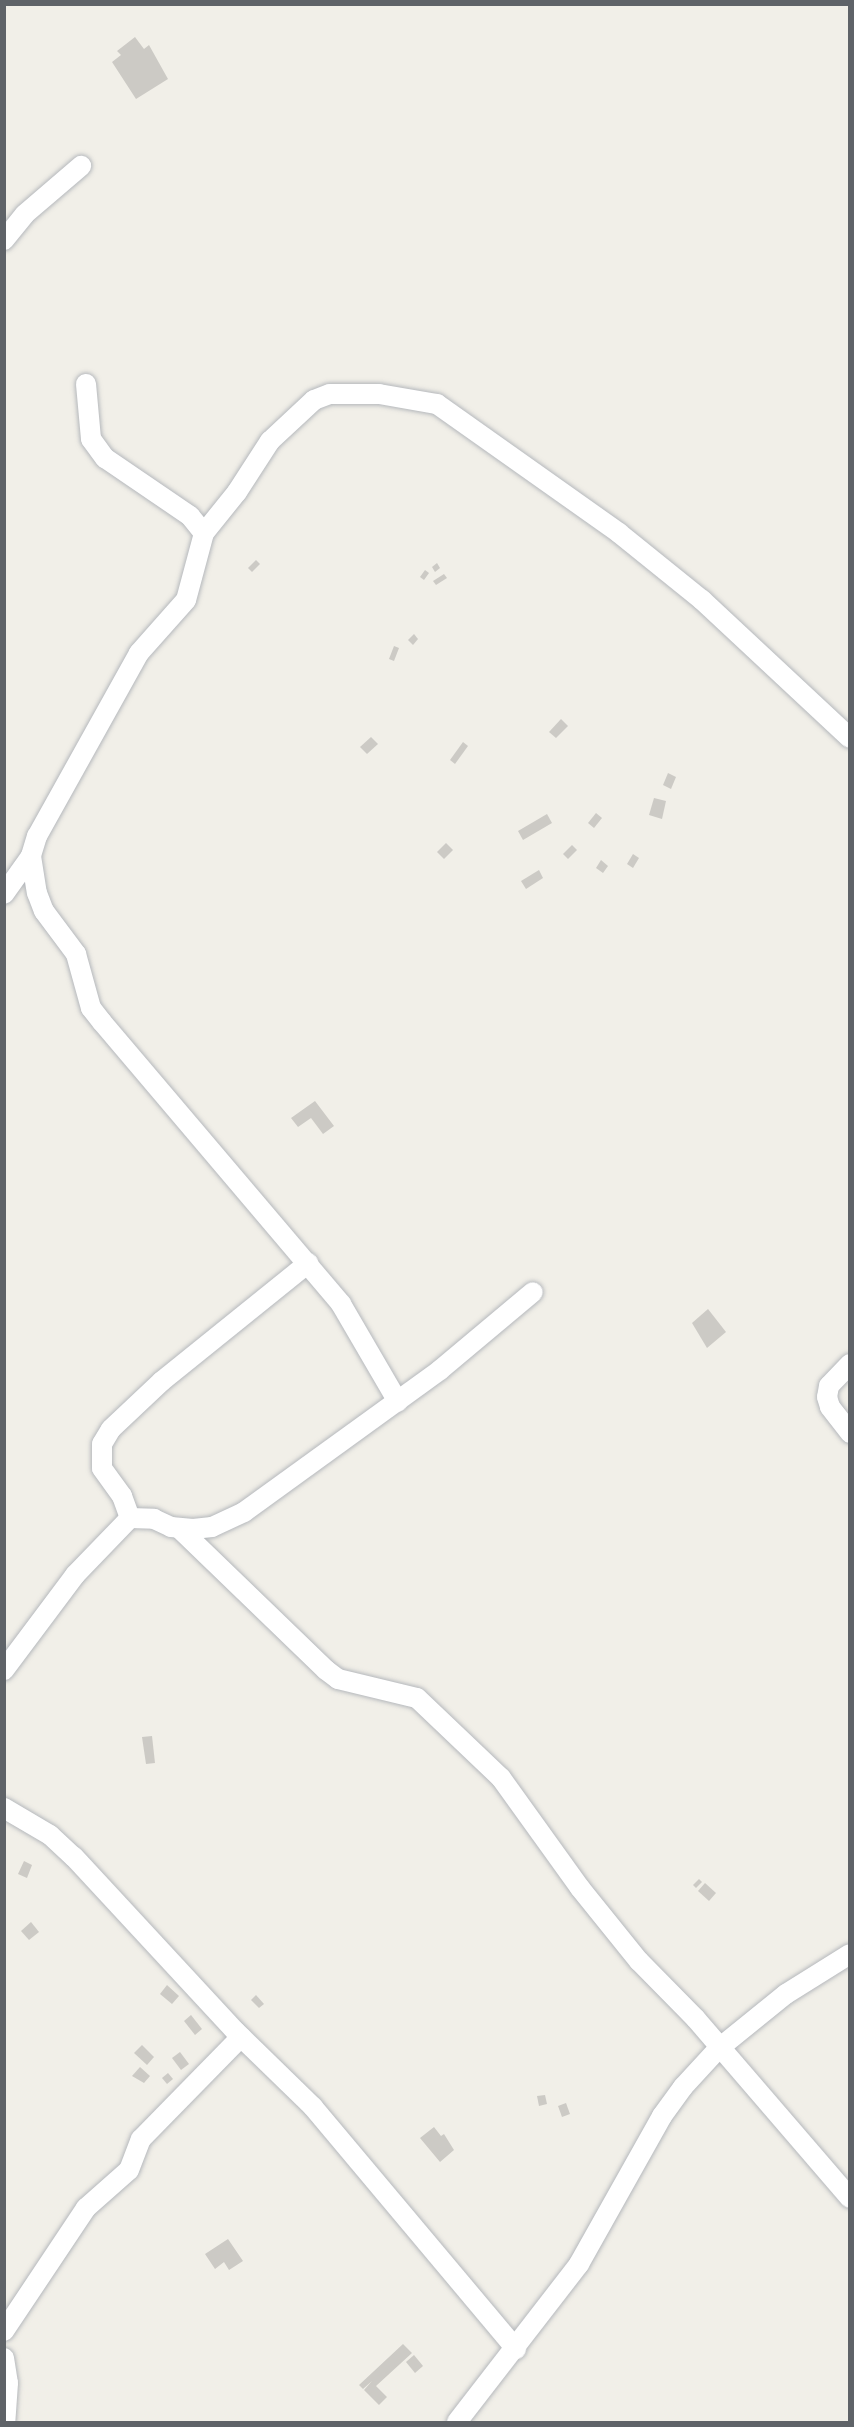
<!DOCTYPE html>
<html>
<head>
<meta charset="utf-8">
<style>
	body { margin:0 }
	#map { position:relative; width:854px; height:2427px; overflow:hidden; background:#f1efe8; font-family:Figtree,sans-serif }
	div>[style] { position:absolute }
	.building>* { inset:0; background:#cccac5 }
	.roads { filter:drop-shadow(0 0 2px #b5b8bc) drop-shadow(0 0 2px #b5b8bc) }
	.minor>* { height:20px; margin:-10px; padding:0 10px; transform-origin:10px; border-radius:10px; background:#fff }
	span { translate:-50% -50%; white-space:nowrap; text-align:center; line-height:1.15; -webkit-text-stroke:4.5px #fff; paint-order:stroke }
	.frame { position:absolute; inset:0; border:6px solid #5f6368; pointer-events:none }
</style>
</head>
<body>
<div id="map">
	<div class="building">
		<i style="clip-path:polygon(135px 37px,144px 49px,149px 45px,168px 79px,136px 99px,112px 62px,121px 55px,117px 51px)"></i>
		<i style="clip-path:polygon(256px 560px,260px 564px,252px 572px,248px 568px)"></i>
		<i style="clip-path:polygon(437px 563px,440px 568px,435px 572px,432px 567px)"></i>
		<i style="clip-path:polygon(425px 570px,429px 573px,424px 580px,420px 577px)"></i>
		<i style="clip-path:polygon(444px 574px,447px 578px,436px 585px,433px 581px)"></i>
		<i style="clip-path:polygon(414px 634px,418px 639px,413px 645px,408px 640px)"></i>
		<i style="clip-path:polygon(394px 646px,399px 648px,394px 661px,389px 659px)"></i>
		<i style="clip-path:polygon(561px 719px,568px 726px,556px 738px,549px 732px)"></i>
		<i style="clip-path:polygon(371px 737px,378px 744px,367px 754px,360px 747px)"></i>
		<i style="clip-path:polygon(463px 742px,468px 746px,455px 764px,450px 760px)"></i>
		<i style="clip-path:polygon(668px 773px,676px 777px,671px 789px,663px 785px)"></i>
		<i style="clip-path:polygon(654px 798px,666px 801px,662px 819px,649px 815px)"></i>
		<i style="clip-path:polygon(596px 813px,602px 818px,594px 828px,588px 823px)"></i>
		<i style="clip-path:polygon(547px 814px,552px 823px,523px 840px,518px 831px)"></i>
		<i style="clip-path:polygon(446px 843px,453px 850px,444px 859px,437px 852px)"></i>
		<i style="clip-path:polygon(572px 845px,577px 850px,568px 859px,563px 854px)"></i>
		<i style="clip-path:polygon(633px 854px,639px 858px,633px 868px,627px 864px)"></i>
		<i style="clip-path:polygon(601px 860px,608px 866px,603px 873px,596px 868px)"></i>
		<i style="clip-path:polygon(539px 870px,543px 878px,526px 889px,521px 881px)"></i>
		<i style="clip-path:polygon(315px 1101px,334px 1126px,323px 1134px,311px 1118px,298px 1127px,291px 1118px)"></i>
		<i style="clip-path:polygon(708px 1309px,726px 1332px,707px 1348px,692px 1323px)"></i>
		<i style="clip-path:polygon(152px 1736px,155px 1763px,146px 1764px,142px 1737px)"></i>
		<i style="clip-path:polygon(24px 1861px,32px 1865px,27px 1878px,18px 1874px)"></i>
		<i style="clip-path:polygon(699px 1879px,702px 1882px,696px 1888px,693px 1885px)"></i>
		<i style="clip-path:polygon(705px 1883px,716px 1893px,709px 1901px,698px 1891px)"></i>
		<i style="clip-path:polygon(31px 1922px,39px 1932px,29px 1940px,21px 1931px)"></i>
		<i style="clip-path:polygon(167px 1985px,179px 1996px,172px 2004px,160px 1994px)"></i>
		<i style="clip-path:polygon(256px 1995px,264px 2004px,259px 2008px,251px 2000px)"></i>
		<i style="clip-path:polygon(191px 2015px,202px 2029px,195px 2035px,184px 2021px)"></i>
		<i style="clip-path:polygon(142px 2045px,154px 2057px,147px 2065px,134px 2053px)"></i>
		<i style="clip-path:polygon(180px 2052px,189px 2064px,181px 2070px,172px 2058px)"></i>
		<i style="clip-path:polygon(140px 2067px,150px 2076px,144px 2083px,132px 2076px)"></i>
		<i style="clip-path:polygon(168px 2073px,173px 2079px,167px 2084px,162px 2078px)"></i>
		<i style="clip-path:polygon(545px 2095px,547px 2104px,539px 2106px,537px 2096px)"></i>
		<i style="clip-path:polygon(566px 2103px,570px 2114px,562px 2117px,558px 2106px)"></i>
		<i style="clip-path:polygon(434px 2127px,441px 2136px,444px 2134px,454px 2150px,440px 2162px,420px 2138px)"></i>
		<i style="clip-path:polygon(228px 2239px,243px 2261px,229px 2270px,224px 2262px,215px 2269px,205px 2254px)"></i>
		<i style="clip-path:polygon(403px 2344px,412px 2353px,376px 2386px,387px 2397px,379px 2405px,364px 2390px,372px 2381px,363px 2389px,359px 2385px)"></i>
		<i style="clip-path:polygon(414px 2355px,423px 2366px,415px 2373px,406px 2362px)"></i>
	</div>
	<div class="roads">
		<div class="minor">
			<i style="left:4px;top:240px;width:33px;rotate:-51deg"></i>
			<i style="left:25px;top:214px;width:74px;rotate:-40.6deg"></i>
			<i style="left:86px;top:384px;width:55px;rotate:84.8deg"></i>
			<i style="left:91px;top:439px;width:24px;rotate:54deg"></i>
			<i style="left:105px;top:458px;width:103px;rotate:34.3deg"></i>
			<i style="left:190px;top:516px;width:22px;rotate:51deg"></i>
			<i style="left:204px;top:533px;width:69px;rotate:105deg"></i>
			<i style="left:186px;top:600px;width:71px;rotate:131.6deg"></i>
			<i style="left:139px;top:653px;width:210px;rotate:119.1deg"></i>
			<i style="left:37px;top:836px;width:21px;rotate:107deg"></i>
			<i style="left:31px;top:856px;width:37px;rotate:81deg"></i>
			<i style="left:37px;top:893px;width:19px;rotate:69deg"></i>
			<i style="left:44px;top:911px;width:54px;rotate:53.3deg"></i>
			<i style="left:76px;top:954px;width:56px;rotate:74.5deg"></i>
			<i style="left:91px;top:1008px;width:18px;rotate:52deg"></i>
			<i style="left:102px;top:1022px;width:370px;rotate:49.7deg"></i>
			<i style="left:341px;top:1304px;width:113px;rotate:59.8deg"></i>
			<i style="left:204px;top:533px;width:53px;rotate:-51.2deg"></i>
			<i style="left:237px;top:492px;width:61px;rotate:-57.1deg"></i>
			<i style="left:270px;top:441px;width:60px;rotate:-43deg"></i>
			<i style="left:314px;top:400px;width:17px;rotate:-21deg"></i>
			<i style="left:330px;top:394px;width:49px"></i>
			<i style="left:379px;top:394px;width:59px;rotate:9.8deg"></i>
			<i style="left:437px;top:404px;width:223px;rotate:35.3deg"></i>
			<i style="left:619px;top:533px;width:107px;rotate:38.9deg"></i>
			<i style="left:702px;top:600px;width:202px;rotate:43deg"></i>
			<i style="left:4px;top:894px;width:47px;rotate:-54.6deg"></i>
			<i style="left:850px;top:1364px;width:30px;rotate:134deg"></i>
			<i style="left:829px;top:1386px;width:11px;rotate:100deg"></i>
			<i style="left:827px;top:1397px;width:10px;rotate:73deg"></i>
			<i style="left:830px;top:1407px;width:33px;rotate:52deg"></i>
			<i style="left:130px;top:1518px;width:23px;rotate:-110deg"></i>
			<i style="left:122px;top:1496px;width:34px;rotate:-126deg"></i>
			<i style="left:102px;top:1468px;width:24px;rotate:-90deg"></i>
			<i style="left:102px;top:1444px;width:17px;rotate:-59deg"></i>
			<i style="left:111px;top:1429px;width:70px;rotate:-43.3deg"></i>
			<i style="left:162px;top:1381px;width:188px;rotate:-38.9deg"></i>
			<i style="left:180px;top:1529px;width:203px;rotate:44deg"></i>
			<i style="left:326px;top:1670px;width:15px;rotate:37deg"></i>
			<i style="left:338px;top:1679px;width:81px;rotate:13.5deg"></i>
			<i style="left:417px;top:1698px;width:116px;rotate:43.6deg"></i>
			<i style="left:501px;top:1778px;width:135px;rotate:54.3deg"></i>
			<i style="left:580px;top:1888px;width:94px;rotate:51.1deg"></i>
			<i style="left:639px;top:1961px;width:81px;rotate:45.5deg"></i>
			<i style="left:696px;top:2019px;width:236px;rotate:49.3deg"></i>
			<i style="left:4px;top:1670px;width:119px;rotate:-53.2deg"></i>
			<i style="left:75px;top:1575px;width:79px;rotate:-46deg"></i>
			<i style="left:130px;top:1518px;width:24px;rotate:2deg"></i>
			<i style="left:154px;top:1519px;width:19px;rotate:25deg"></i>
			<i style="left:171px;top:1527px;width:22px;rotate:5deg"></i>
			<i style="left:193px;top:1529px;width:19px;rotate:-6deg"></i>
			<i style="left:212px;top:1527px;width:35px;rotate:-25deg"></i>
			<i style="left:244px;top:1512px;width:242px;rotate:-35.9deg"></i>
			<i style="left:440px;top:1370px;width:121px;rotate:-40deg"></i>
			<i style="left:4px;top:1808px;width:53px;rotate:30.4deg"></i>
			<i style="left:50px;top:1835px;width:33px;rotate:43deg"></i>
			<i style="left:74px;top:1857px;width:238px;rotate:47.2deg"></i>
			<i style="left:236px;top:2032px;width:107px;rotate:44.2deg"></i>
			<i style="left:313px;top:2107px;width:316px;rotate:50deg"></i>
			<i style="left:4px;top:2331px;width:148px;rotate:-56.3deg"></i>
			<i style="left:86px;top:2208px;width:57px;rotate:-41.5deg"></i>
			<i style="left:129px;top:2170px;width:33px;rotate:-69deg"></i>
			<i style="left:141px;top:2139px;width:143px;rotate:-45.6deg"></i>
			<i style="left:4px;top:2358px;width:25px;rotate:81deg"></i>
			<i style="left:8px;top:2383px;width:39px;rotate:94deg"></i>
			<i style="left:457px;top:2422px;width:200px;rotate:-52.3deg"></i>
			<i style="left:579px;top:2264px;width:170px;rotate:-60.7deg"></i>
			<i style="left:662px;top:2116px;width:36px;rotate:-54deg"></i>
			<i style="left:683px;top:2087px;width:52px;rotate:-47.4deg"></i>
			<i style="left:718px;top:2049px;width:87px;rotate:-39deg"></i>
			<i style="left:786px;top:1994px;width:75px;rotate:-32deg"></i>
		</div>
	</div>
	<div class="frame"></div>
</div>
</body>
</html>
